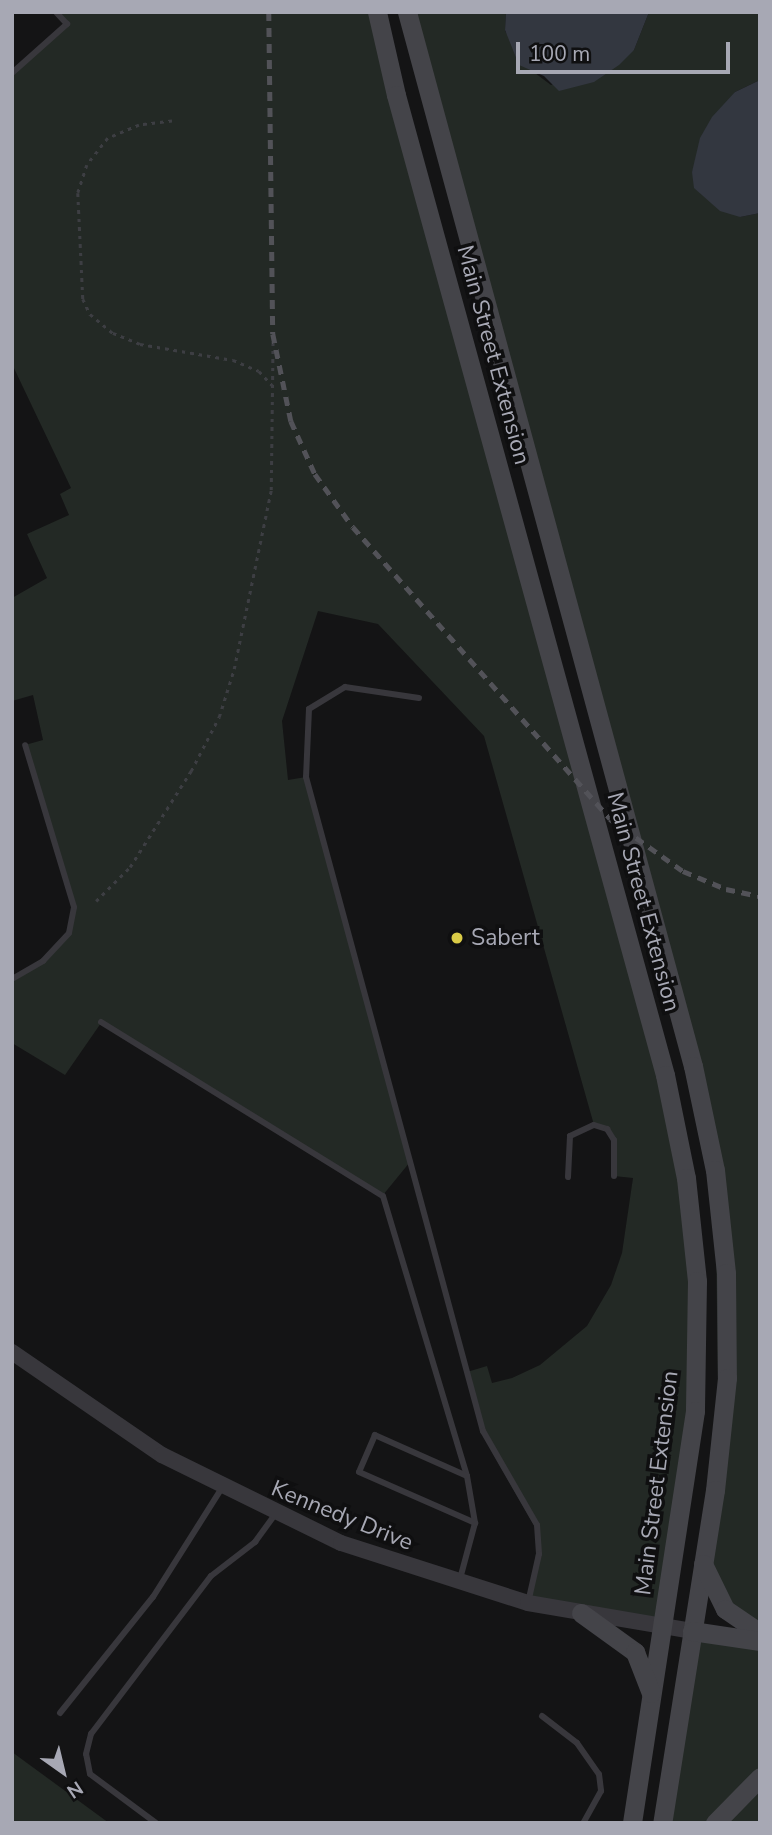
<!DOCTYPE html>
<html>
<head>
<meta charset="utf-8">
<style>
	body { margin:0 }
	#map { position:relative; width:772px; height:1835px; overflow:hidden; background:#141415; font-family:"Nunito Sans",sans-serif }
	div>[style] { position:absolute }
	.green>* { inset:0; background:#232925 }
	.water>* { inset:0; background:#333740 }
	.path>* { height:2.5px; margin-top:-1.25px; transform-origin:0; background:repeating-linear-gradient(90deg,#3d3e43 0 3.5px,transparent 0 8.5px) }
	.service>* { height:6px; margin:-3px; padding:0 3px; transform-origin:3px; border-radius:3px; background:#38373c }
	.tertiary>* { height:16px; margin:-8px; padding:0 8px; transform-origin:8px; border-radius:8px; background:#38373c }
	.secondary>* { height:19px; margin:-9.5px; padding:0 9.5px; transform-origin:9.5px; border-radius:9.5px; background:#444449 }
	.rail>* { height:4.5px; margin-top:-2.25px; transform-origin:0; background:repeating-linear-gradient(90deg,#525258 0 9px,transparent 0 16px) }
	.dots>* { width:19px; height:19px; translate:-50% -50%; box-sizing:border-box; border:4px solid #0f0f10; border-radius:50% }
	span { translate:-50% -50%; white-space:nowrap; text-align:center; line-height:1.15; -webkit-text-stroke:7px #0f0f10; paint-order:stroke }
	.street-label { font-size:23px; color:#a7a8b4 }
	.poi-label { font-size:23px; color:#a7a8b4 }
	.left { translate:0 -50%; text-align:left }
	.frame { position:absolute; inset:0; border:14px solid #a7a8b4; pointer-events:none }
	.north { position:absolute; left:28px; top:1737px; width:70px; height:70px; -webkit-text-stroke:5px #0f0f10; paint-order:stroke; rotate:146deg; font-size:19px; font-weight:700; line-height:28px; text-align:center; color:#a7a8b4 }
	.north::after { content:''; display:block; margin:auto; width:24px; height:32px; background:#a7a8b4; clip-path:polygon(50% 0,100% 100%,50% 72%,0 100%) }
	.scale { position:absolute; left:516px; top:42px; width:214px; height:32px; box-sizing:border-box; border:4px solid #a7a8b4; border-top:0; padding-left:9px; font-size:21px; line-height:24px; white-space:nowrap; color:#a7a8b4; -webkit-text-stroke:5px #0f0f10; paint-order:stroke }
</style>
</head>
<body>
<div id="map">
	<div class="green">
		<i style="clip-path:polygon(56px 12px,377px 12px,665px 1075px,698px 1332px,664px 1626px,528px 1603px,539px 1534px,492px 1452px,467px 1372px,487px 1366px,492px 1383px,512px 1378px,540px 1365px,587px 1326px,611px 1285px,622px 1253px,633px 1178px,614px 1176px,611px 1134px,594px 1125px,484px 736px,378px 624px,318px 611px,282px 721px,288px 780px,306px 777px,410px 1162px,383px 1195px,101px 1023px,65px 1075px,12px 1043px,12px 979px,43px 961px,69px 933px,74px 907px,25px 745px,43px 740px,33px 695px,12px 701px,12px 598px,47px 578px,27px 534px,69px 515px,60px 494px,71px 488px,12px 364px,12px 73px,66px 24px)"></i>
		<i style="clip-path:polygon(407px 12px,506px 12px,505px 31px,535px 73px,551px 85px,634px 50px,649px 12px,760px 12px,760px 80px,735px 92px,692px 172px,740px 217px,760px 213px,760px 1633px,736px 1618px,703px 1563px,719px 1460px,715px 1170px)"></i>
		<i style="clip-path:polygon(692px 1631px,760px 1641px,760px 1823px,662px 1823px)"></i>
		<i style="clip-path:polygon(12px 1752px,109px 1823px,12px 1823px)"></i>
	</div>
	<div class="water">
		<i style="clip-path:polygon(506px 12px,649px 12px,634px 50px,619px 65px,594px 82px,559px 91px,544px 76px,519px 65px,505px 30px)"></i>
		<i style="clip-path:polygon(760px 80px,760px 213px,740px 217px,720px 211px,694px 188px,692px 172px,700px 138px,712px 117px,735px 92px)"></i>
	</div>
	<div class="path">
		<i style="left:172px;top:121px;width:33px;rotate:173deg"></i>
		<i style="left:139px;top:125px;width:34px;rotate:157deg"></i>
		<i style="left:108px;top:138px;width:34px;rotate:128deg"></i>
		<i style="left:87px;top:165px;width:29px;rotate:108deg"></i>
		<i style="left:78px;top:193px;width:106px;rotate:87.3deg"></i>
		<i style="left:83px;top:299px;width:17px;rotate:65deg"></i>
		<i style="left:90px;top:314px;width:30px;rotate:40deg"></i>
		<i style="left:113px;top:333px;width:29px;rotate:22deg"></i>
		<i style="left:140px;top:344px;width:94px;rotate:9.8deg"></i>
		<i style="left:233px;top:360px;width:28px;rotate:23deg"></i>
		<i style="left:259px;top:371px;width:21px;rotate:47deg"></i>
		<i style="left:96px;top:901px;width:48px;rotate:-45deg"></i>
		<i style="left:130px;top:867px;width:114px;rotate:-57.6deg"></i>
		<i style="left:191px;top:771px;width:61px;rotate:-62.6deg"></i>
		<i style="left:219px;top:717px;width:50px;rotate:-72.6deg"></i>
		<i style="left:234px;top:669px;width:183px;rotate:-78.3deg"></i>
		<i style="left:271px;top:490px;width:156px;rotate:-89.3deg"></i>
	</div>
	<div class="service">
		<i style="left:12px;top:73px;width:74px;rotate:-41.7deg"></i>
		<i style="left:67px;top:24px;width:16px;rotate:-133deg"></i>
		<i style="left:419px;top:698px;width:75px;rotate:-171.5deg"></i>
		<i style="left:345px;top:687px;width:42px;rotate:148.6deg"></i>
		<i style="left:309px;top:709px;width:68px;rotate:92.5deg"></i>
		<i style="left:306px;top:777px;width:678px;rotate:74.86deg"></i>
		<i style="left:483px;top:1431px;width:108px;rotate:60.1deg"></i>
		<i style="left:537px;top:1525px;width:29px;rotate:86deg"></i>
		<i style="left:539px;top:1554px;width:50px;rotate:102.7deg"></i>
		<i style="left:12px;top:979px;width:36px;rotate:-30deg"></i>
		<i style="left:43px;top:961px;width:38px;rotate:-47deg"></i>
		<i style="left:69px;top:933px;width:26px;rotate:-79deg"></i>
		<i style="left:74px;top:907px;width:169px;rotate:-106.8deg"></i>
		<i style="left:101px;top:1022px;width:331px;rotate:31.7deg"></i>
		<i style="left:383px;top:1196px;width:292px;rotate:73.3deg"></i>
		<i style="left:467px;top:1476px;width:48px;rotate:80.3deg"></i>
		<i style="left:475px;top:1523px;width:58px;rotate:105deg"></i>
		<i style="left:568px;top:1177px;width:41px;rotate:-87.2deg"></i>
		<i style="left:570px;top:1136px;width:26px;rotate:-25deg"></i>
		<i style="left:594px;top:1125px;width:14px;rotate:17deg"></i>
		<i style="left:607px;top:1129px;width:13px;rotate:58deg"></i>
		<i style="left:614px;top:1140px;width:36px;rotate:90deg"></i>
		<i style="left:467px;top:1476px;width:101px;rotate:-156deg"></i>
		<i style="left:375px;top:1435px;width:40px;rotate:113.4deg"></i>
		<i style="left:359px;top:1472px;width:127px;rotate:23.7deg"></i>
		<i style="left:60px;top:1713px;width:149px;rotate:-51.3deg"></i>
		<i style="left:153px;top:1597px;width:129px;rotate:-57.7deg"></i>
		<i style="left:542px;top:1716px;width:44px;rotate:37.6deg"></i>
		<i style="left:577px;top:1743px;width:38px;rotate:55deg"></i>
		<i style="left:599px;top:1774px;width:17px;rotate:83deg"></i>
		<i style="left:601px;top:1791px;width:37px;rotate:119deg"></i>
		<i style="left:156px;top:1823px;width:82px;rotate:-143.4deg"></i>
		<i style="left:90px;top:1774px;width:20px;rotate:-101deg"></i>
		<i style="left:86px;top:1754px;width:21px;rotate:-76deg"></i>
		<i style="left:91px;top:1734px;width:198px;rotate:-52.8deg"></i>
		<i style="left:211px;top:1576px;width:56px;rotate:-37.7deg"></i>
		<i style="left:255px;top:1542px;width:34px;rotate:-54deg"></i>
	</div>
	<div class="tertiary">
		<i style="left:12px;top:1352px;width:182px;rotate:34.5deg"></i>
		<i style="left:162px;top:1455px;width:199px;rotate:26.2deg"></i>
		<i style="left:341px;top:1543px;width:196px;rotate:17.8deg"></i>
		<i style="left:528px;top:1603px;width:166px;rotate:9.7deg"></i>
	</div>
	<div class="secondary">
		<i style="left:377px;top:12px;width:85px;rotate:77.1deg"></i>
		<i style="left:396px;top:95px;width:1016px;rotate:74.65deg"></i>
		<i style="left:665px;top:1075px;width:105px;rotate:78.5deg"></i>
		<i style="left:686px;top:1178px;width:104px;rotate:83.9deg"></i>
		<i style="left:697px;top:1281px;width:130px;rotate:90.9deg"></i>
		<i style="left:695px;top:1411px;width:417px;rotate:98.7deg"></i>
		<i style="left:407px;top:12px;width:1092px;rotate:74.82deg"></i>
		<i style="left:693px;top:1066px;width:106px;rotate:78.1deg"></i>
		<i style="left:715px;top:1170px;width:104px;rotate:83.9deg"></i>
		<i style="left:726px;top:1273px;width:105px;rotate:89.5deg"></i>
		<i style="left:727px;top:1378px;width:113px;rotate:96.1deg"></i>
		<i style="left:715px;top:1490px;width:337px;rotate:99deg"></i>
		<i style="left:703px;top:1564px;width:50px;rotate:63.9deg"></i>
		<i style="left:725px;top:1609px;width:42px;rotate:34.4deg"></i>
		<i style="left:581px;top:1613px;width:67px;rotate:35.8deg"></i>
		<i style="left:635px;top:1652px;width:44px;rotate:68.7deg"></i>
		<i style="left:692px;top:1631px;width:69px;rotate:8.4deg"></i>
		<i style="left:715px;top:1823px;width:64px;rotate:-45.6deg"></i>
	</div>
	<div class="rail">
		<i style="left:269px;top:12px;width:322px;rotate:89.3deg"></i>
		<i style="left:273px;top:334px;width:89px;rotate:78.3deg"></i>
		<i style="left:291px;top:421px;width:58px;rotate:65.6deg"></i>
		<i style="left:315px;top:474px;width:65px;rotate:54.4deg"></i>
		<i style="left:353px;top:527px;width:389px;rotate:48.6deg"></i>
		<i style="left:610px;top:819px;width:90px;rotate:35.5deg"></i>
		<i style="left:683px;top:871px;width:47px;rotate:22.7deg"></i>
		<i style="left:726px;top:889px;width:35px;rotate:12deg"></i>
	</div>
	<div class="dots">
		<i style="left:457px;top:938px;background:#dacb47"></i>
	</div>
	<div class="street-label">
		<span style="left:493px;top:355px;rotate:75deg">Main Street Extension</span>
		<span style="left:643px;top:902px;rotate:75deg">Main Street Extension</span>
		<span style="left:657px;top:1483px;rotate:-83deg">Main Street Extension</span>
		<span style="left:342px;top:1516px;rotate:22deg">Kennedy Drive</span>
	</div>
	<div class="poi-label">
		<span class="left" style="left:471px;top:938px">Sabert</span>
	</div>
	<div class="frame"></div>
	<div class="north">N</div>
	<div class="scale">100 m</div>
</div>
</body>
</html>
